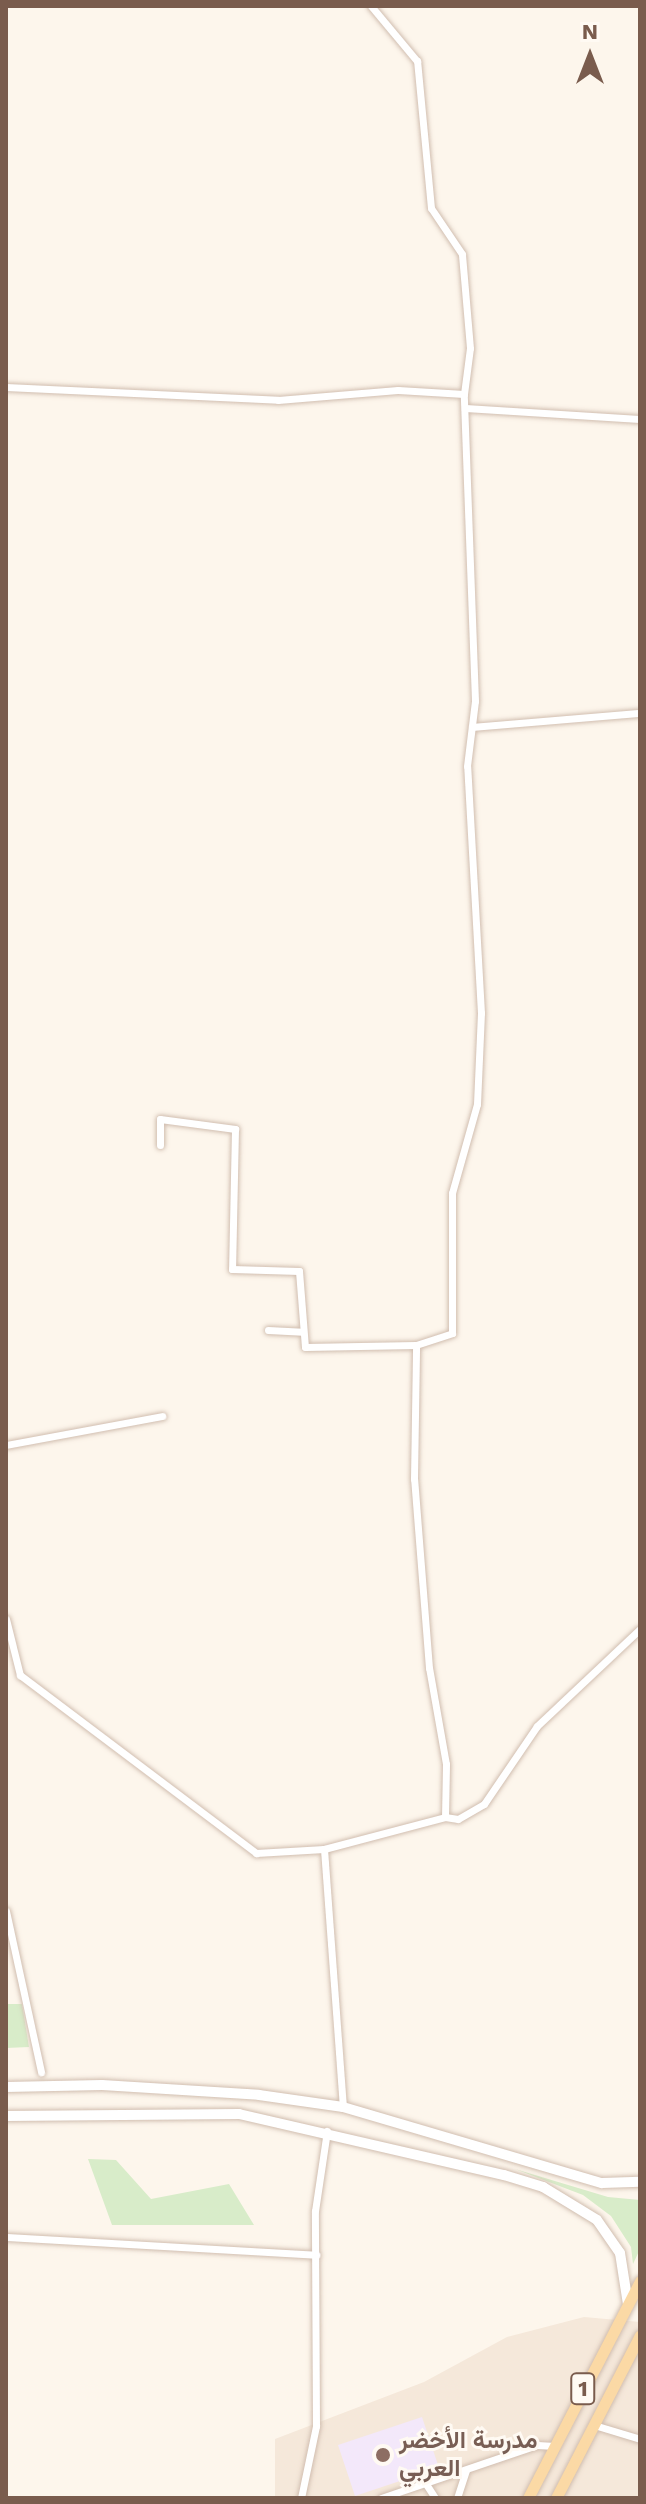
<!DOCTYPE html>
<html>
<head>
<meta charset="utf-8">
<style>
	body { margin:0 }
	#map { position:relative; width:646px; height:2504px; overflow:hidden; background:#fdf6ec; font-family:"Work Sans",Vazirmatn,sans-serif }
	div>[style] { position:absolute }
	.residential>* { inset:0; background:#f5e8da }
	.education>* { inset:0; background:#f3e8fa }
	.green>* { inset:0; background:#d8ecc9 }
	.roads { filter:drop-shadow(0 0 2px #d1beb0) drop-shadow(0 0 2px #d1beb0) }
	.minor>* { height:7px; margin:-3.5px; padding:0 3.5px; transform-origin:3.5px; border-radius:3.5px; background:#fff }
	.secondary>* { height:10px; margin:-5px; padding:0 5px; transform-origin:5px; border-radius:5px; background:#fff }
	.primary>* { height:11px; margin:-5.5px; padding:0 5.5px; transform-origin:5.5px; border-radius:5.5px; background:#fbd9a5 }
	.dots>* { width:22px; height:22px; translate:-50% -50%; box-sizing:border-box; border:4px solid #fffaf3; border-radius:50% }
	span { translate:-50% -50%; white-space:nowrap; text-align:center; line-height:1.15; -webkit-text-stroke:6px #fffaf3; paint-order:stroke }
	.shield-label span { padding:2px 6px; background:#fffaf3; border:2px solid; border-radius:6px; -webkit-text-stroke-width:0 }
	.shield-label { font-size:22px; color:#7a5c4d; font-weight:700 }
	.education-label { font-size:24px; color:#785e54; font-weight:700 }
	.left { translate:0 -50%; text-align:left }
	.frame { position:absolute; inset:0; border:8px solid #7a5c4d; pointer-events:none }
	.north { position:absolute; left:550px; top:16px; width:80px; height:80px; -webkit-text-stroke:6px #fffaf3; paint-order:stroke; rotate:0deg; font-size:22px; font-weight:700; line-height:32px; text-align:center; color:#7a5c4d }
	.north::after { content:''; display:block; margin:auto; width:28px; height:36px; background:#7a5c4d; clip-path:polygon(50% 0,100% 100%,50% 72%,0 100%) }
</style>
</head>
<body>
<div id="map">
	<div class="residential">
		<i style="clip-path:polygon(584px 2317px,640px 2322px,640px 2498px,275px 2498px,275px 2439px,424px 2382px,507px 2337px)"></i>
	</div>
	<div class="education">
		<i style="clip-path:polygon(422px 2417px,439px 2468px,355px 2496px,338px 2445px)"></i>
	</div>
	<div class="green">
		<i style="clip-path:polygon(6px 2004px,22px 2004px,29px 2047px,6px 2048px)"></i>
		<i style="clip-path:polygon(88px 2159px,116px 2160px,151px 2199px,229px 2184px,254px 2225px,112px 2225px)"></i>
		<i style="clip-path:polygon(515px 2169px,608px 2197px,640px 2200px,640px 2249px,633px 2264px,631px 2247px,611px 2216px,583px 2195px)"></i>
	</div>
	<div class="roads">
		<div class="minor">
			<i style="left:6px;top:387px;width:272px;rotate:2.7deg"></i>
			<i style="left:278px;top:400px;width:120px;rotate:-4.8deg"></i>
			<i style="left:398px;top:390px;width:66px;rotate:3.5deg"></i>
			<i style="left:465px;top:408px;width:175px;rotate:3.6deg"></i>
			<i style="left:472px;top:727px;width:169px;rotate:-4.8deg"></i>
			<i style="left:160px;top:1145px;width:26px;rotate:-90deg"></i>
			<i style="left:160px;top:1119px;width:76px;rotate:7.6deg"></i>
			<i style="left:235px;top:1129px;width:140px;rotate:91.2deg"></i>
			<i style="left:232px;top:1269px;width:67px;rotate:1.7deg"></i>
			<i style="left:299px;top:1271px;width:76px;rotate:85.5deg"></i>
			<i style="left:305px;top:1347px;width:111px;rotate:-1deg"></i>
			<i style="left:268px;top:1330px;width:34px;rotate:3deg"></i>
			<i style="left:6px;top:1445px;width:159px;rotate:-10.5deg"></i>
			<i style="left:6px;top:1619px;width:58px;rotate:76deg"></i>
			<i style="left:20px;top:1675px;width:296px;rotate:37deg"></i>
			<i style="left:256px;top:1853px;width:68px;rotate:-3.4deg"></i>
			<i style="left:324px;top:1849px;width:125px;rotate:-14.8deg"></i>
			<i style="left:445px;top:1817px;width:53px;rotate:-88.9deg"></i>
			<i style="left:446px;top:1764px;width:97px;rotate:-100deg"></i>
			<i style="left:429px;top:1668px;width:190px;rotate:-94.5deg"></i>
			<i style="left:414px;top:1479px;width:134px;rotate:-89.1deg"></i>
			<i style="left:416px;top:1345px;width:38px;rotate:-18deg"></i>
			<i style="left:452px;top:1333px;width:140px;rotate:-90deg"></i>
			<i style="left:452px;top:1193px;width:92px;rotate:-74.3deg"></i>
			<i style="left:477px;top:1104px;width:91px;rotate:-87.5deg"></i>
			<i style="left:481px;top:1013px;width:247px;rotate:-93.2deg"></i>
			<i style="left:467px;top:766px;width:65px;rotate:-83deg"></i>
			<i style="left:475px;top:701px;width:307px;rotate:-92.1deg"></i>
			<i style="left:464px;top:394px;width:46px;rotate:-82.6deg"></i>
			<i style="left:470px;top:348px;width:94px;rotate:-94.9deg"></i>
			<i style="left:462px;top:254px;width:55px;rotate:-124deg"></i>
			<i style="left:431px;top:208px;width:148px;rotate:-95.4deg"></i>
			<i style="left:417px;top:61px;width:72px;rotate:-129.9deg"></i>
			<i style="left:445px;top:1817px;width:13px;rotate:9deg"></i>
			<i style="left:458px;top:1819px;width:30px;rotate:-30deg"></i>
			<i style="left:484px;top:1804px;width:94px;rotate:-55.8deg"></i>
			<i style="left:537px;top:1726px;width:141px;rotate:-43.3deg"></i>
			<i style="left:324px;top:1849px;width:259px;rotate:85.8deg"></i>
			<i style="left:6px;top:1911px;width:165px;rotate:77.7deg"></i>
			<i style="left:6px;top:2237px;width:311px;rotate:3.3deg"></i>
			<i style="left:594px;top:2425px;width:48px;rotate:16.9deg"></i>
			<i style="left:426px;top:2484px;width:17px;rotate:57deg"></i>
			<i style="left:301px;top:2498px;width:74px;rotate:-78.2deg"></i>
			<i style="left:316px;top:2426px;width:215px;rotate:-90.3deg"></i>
			<i style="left:315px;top:2211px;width:81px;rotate:-81.5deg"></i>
			<i style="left:381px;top:2498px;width:165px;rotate:-18.8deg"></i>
			<i style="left:537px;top:2445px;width:18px;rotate:3deg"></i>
			<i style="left:457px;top:2498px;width:29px;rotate:-72deg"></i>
		</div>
		<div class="secondary">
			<i style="left:6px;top:2087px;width:96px;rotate:-1.2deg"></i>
			<i style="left:102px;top:2085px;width:157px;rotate:3.6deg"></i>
			<i style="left:259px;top:2095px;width:85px;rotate:8.1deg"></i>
			<i style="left:343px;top:2107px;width:270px;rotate:16.4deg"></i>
			<i style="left:602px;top:2183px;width:38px;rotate:-2deg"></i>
			<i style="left:6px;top:2116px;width:233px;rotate:-0.5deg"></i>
			<i style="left:239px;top:2114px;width:272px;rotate:13deg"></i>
			<i style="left:504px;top:2175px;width:41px;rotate:17.1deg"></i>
			<i style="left:543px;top:2187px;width:63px;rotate:31.4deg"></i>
			<i style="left:597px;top:2220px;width:40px;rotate:55.1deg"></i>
			<i style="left:620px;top:2253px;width:52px;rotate:81.1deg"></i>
		</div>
		<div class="primary">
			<i style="left:528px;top:2498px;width:244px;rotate:-62.7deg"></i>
			<i style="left:556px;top:2498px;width:183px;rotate:-62.7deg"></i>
		</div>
	</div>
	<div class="dots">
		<i style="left:383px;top:2455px;background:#8d6e63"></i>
	</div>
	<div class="shield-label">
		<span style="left:583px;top:2389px">1</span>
	</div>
	<div class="education-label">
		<span class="left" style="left:399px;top:2455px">مدرسة الأخضر<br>العربي</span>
	</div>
	<div class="frame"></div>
	<div class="north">N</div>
</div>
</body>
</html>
